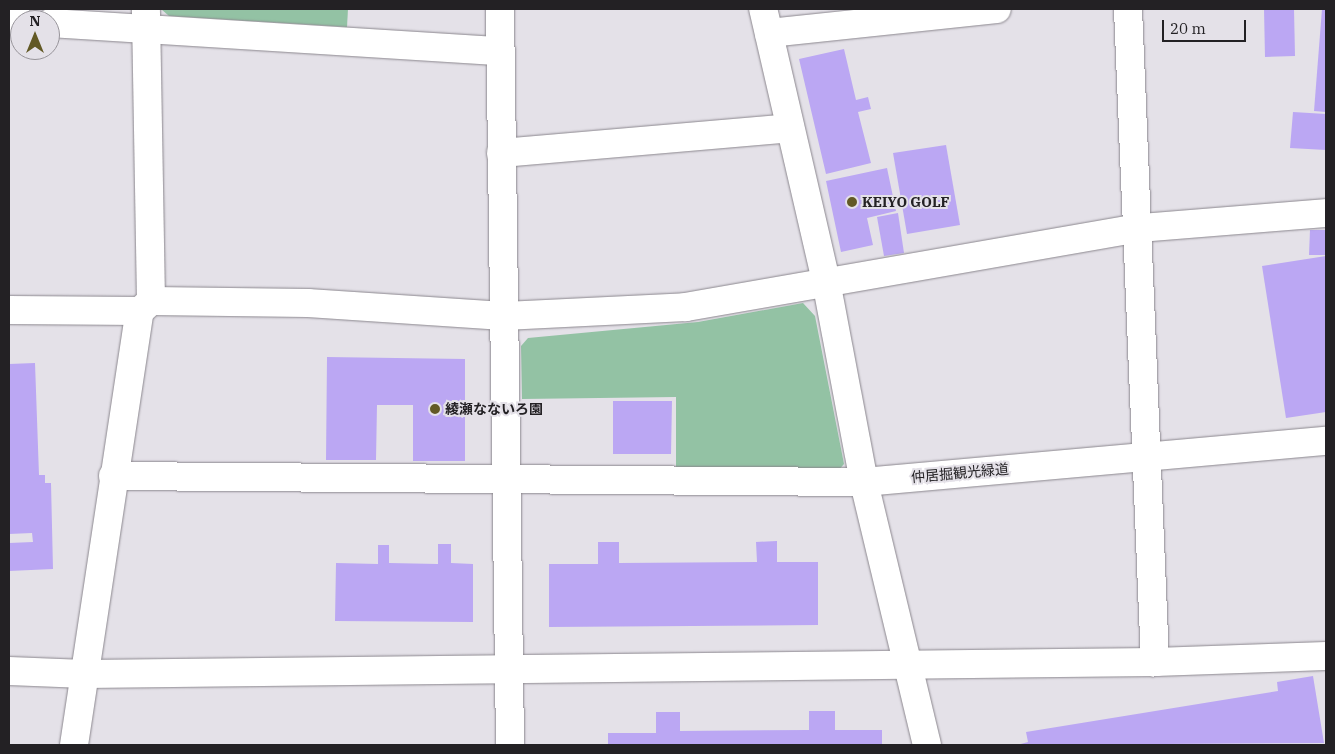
<!DOCTYPE html>
<html>
<head>
<meta charset="utf-8">
<style>
	body { margin:0 }
	#map { position:relative; width:1335px; height:754px; overflow:hidden; background:#e4e1e8; font-family:"IBM Plex Serif","Noto Sans JP",serif }
	div>[style] { position:absolute }
	.green>* { inset:0; background:#93c2a4 }
	.building>* { inset:0; background:#bba7f3 }
	.roads { filter:drop-shadow(0 0 1px #8b878e) drop-shadow(0 0 1px #8b878e) }
	.minor>* { height:28px; margin:-14px; padding:0 14px; transform-origin:14px; border-radius:14px; background:#fff }
	.dots>* { width:14px; height:14px; translate:-50% -50%; box-sizing:border-box; border:2px solid #e4e1e8; border-radius:50% }
	span { translate:-50% -50%; white-space:nowrap; text-align:center; line-height:1.15; -webkit-text-stroke:4px #e4e1e8; paint-order:stroke }
	.poi-label { font-size:14px; color:#232124; font-weight:700 }
	.left { translate:0 -50%; text-align:left }
	.street-label { font-size:14px; color:#232124 }
	.frame { position:absolute; inset:0; border:10px solid #232124; pointer-events:none }
	.north { position:absolute; left:10px; top:10px; width:50px; height:50px; box-sizing:border-box; background:#e4e1e8; border:1px solid #97949a; border-radius:50%; rotate:0deg; font-size:14px; font-weight:700; line-height:20px; text-align:center; color:#232124 }
	.north::after { content:''; display:block; margin:auto; width:18px; height:22px; background:#625925; clip-path:polygon(50% 0,100% 100%,50% 72%,0 100%) }
	.scale { position:absolute; left:1162px; top:20px; width:84px; height:22px; box-sizing:border-box; border:2px solid #232124; border-top:0; padding-left:6px; font-size:15px; line-height:18px; white-space:nowrap; color:#232124; -webkit-text-stroke:4px #e4e1e8; paint-order:stroke }
</style>
</head>
<body>
<div id="map">
	<div class="green">
		<i style="clip-path:polygon(161px 9px,348px 9px,347px 27px,169px 16px)"></i>
		<i style="clip-path:polygon(803px 303px,815px 316px,844px 464px,837px 472px,676px 470px,676px 397px,522px 399px,521px 346px,528px 338px,698px 322px)"></i>
	</div>
	<div class="building">
		<i style="clip-path:polygon(1264px 9px,1294px 9px,1295px 56px,1265px 57px)"></i>
		<i style="clip-path:polygon(1322px 9px,1326px 9px,1326px 112px,1314px 111px)"></i>
		<i style="clip-path:polygon(844px 49px,856px 100px,868px 97px,871px 109px,858px 112px,871px 163px,826px 174px,799px 59px)"></i>
		<i style="clip-path:polygon(1293px 112px,1326px 114px,1326px 150px,1290px 148px)"></i>
		<i style="clip-path:polygon(946px 145px,960px 225px,907px 234px,893px 153px)"></i>
		<i style="clip-path:polygon(887px 168px,896px 211px,867px 218px,873px 245px,841px 252px,826px 181px)"></i>
		<i style="clip-path:polygon(898px 213px,904px 253px,884px 256px,877px 217px)"></i>
		<i style="clip-path:polygon(1310px 230px,1326px 230px,1326px 255px,1309px 255px)"></i>
		<i style="clip-path:polygon(1326px 256px,1326px 412px,1286px 418px,1262px 266px)"></i>
		<i style="clip-path:polygon(327px 357px,465px 359px,465px 461px,413px 461px,413px 405px,377px 405px,376px 460px,326px 460px)"></i>
		<i style="clip-path:polygon(35px 363px,39px 475px,45px 475px,45px 483px,51px 483px,53px 569px,9px 571px,9px 543px,33px 542px,32px 533px,9px 534px,9px 364px)"></i>
		<i style="clip-path:polygon(613px 401px,672px 401px,671px 454px,613px 454px)"></i>
		<i style="clip-path:polygon(777px 541px,777px 562px,818px 562px,818px 625px,549px 627px,549px 564px,598px 564px,598px 542px,619px 542px,619px 563px,757px 562px,756px 542px)"></i>
		<i style="clip-path:polygon(438px 544px,451px 544px,451px 563px,473px 564px,473px 622px,335px 621px,336px 563px,378px 564px,378px 545px,389px 545px,389px 563px,438px 564px)"></i>
		<i style="clip-path:polygon(1313px 676px,1324px 743px,1017px 745px,1028px 742px,1026px 732px,1278px 691px,1277px 682px)"></i>
		<i style="clip-path:polygon(809px 711px,835px 711px,835px 730px,882px 730px,882px 745px,608px 745px,608px 733px,656px 733px,656px 712px,680px 712px,680px 731px,809px 730px)"></i>
	</div>
	<div class="roads">
		<div class="minor">
			<i style="left:500px;top:9px;width:736px;rotate:89.22deg"></i>
			<i style="left:1128px;top:9px;width:654px;rotate:87.63deg"></i>
			<i style="left:9px;top:20px;width:11px;rotate:5deg"></i>
			<i style="left:50px;top:23px;width:451px;rotate:3.6deg"></i>
			<i style="left:769px;top:33px;width:229px;rotate:-6deg"></i>
			<i style="left:501px;top:153px;width:290px;rotate:-4.9deg"></i>
			<i style="left:151px;top:301px;width:157px;rotate:0.7deg"></i>
			<i style="left:308px;top:303px;width:196px;rotate:3.8deg"></i>
			<i style="left:504px;top:316px;width:182px;rotate:-2.8deg"></i>
			<i style="left:686px;top:307px;width:461px;rotate:-9.9deg"></i>
			<i style="left:1140px;top:228px;width:187px;rotate:-4.6deg"></i>
			<i style="left:9px;top:310px;width:131px;rotate:0.4deg"></i>
			<i style="left:113px;top:476px;width:751px;rotate:0.46deg"></i>
			<i style="left:864px;top:482px;width:205px;rotate:-100.7deg"></i>
			<i style="left:826px;top:281px;width:279px;rotate:-103deg"></i>
			<i style="left:9px;top:671px;width:76px;rotate:2.3deg"></i>
			<i style="left:85px;top:674px;width:1070px;rotate:-0.64deg"></i>
			<i style="left:1155px;top:662px;width:171px;rotate:-2deg"></i>
			<i style="left:74px;top:745px;width:439px;rotate:-81.4deg"></i>
			<i style="left:140px;top:311px;width:15px;rotate:-42deg"></i>
			<i style="left:151px;top:301px;width:292px;rotate:-91deg"></i>
			<i style="left:927px;top:745px;width:270px;rotate:-103.5deg"></i>
			<i style="left:864px;top:482px;width:464px;rotate:-5.1deg"></i>
		</div>
	</div>
	<div class="dots">
		<i style="left:852px;top:202px;background:#625925"></i>
		<i style="left:435px;top:409px;background:#625925"></i>
	</div>
	<div class="poi-label">
		<span class="left" style="left:862px;top:202px">KEIYO GOLF</span>
		<span class="left" style="left:445px;top:409px">綾瀬なないろ園</span>
	</div>
	<div class="street-label">
		<span style="left:960px;top:473px;rotate:-5deg">仲居掘観光緑道</span>
	</div>
	<div class="frame"></div>
	<div class="north">N</div>
	<div class="scale">20 m</div>
</div>
</body>
</html>
